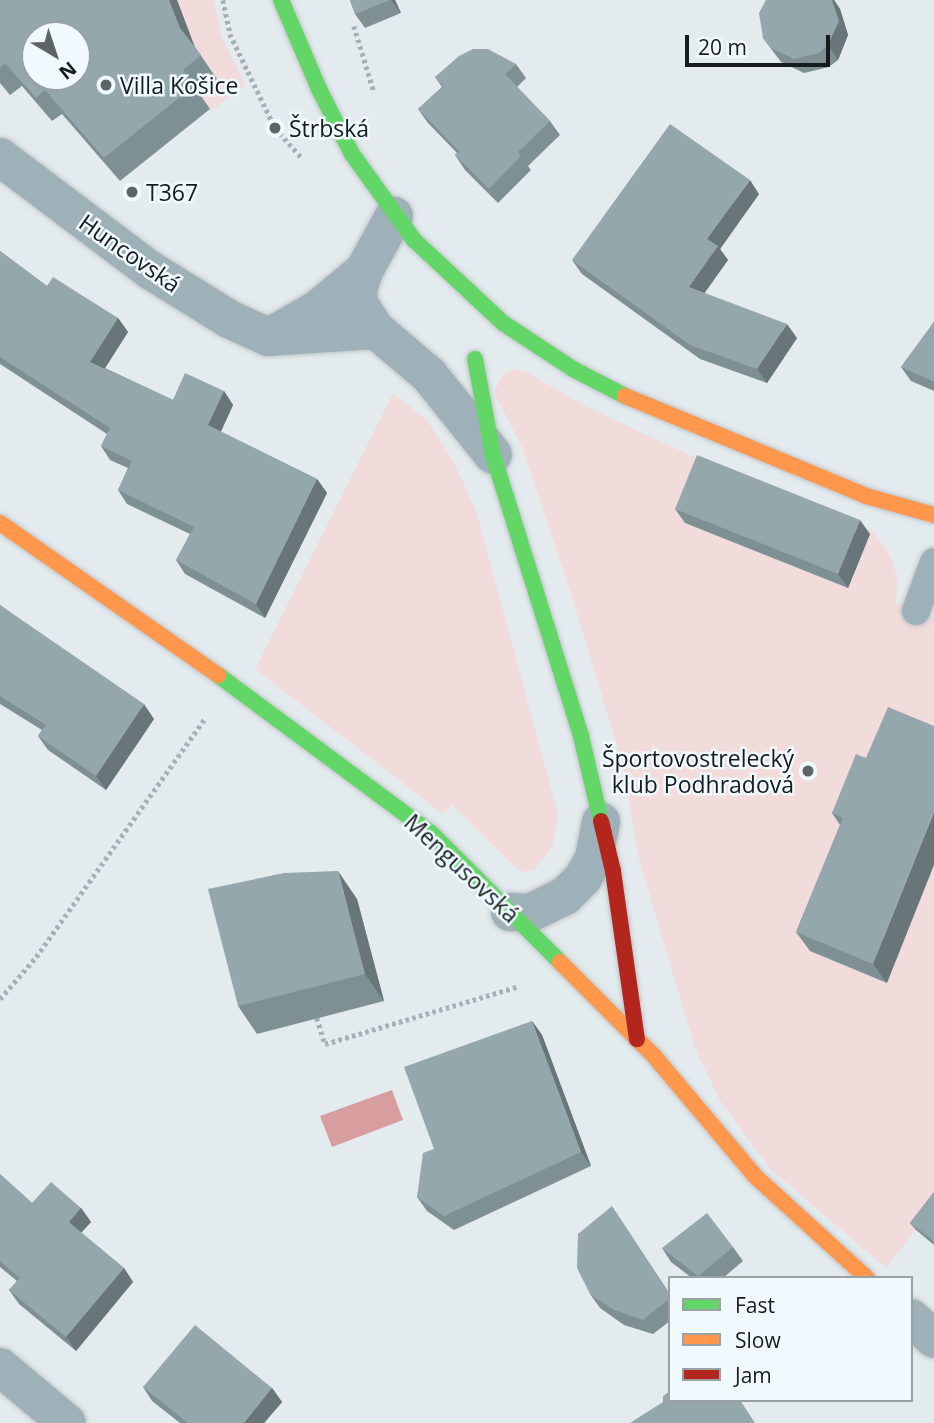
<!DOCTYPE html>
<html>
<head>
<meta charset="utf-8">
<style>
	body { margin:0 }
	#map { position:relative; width:934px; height:1423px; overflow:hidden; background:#e4ebee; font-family:"Open Sans",sans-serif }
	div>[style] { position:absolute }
	.green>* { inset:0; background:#f2dbdb }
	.water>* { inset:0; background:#d89d9e }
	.path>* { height:4.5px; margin-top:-2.25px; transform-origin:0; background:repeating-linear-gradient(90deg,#a4b1b6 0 3.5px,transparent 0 7px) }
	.roads { filter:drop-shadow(0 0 2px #c0c5c8) drop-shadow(0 0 2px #c0c5c8) }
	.lane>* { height:28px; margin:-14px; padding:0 14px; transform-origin:14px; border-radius:14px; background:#9eb0b8 }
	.street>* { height:38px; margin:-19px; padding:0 19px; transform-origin:19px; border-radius:19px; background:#9eb0b8 }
	.fast>* { height:16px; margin:-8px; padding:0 8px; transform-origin:8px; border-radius:8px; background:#63d668 }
	.slow>* { height:16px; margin:-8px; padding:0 8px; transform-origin:8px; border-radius:8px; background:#ff974d }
	.jam>* { height:16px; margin:-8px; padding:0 8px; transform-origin:8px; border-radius:8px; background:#b3261e }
	.wall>* { inset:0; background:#7f9095 }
	.shaded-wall>* { inset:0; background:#687579 }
	.building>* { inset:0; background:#94a7ad }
	.dots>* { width:19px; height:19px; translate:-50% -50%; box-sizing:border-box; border:4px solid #f0fafe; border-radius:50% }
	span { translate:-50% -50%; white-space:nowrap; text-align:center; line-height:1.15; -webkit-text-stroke:5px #f0fafe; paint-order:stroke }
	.poi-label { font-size:23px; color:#161b1d }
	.left { translate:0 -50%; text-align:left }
	.right { translate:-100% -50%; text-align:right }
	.street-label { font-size:23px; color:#161b1d }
	.legend { position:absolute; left:668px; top:1276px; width:245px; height:126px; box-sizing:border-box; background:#f0fafe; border:2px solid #99a1a4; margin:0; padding:9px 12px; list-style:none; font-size:21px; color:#161b1d }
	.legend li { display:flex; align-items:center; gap:14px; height:35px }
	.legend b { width:35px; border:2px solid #99a1a4 }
	.north { position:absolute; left:21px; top:21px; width:70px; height:70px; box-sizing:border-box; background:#f0fafe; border:2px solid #99a1a4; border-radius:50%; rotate:141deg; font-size:19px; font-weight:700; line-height:28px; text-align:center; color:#161b1d }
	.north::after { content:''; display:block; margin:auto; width:24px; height:32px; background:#5e6466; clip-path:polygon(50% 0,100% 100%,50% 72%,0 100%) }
	.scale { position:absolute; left:685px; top:35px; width:145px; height:32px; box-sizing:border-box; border:4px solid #161b1d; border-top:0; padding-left:9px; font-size:21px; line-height:24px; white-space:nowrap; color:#161b1d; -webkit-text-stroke:5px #f0fafe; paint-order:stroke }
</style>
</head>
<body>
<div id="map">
	<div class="green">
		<i style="clip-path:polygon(177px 0,214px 0,221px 35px,245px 84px,211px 111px,199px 93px,196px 51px)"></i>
		<i style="clip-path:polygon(515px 369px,527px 372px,585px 406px,711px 465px,874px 532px,890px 555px,898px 580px,896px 604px,934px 616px,934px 1206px,886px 1268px,769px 1168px,719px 1099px,695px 1048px,639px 859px,624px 769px,577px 613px,521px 445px,494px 392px,504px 373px)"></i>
		<i style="clip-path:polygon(393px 393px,427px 420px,454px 462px,477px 514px,558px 814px,552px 848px,534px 870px,523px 872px,514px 866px,452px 805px,443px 814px,255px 669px)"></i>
	</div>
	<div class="water">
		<i style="clip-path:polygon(392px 1090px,403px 1120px,332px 1147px,320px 1116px)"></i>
	</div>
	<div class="path">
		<i style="left:223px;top:0;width:35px;rotate:78deg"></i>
		<i style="left:230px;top:34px;width:104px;rotate:64.4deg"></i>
		<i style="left:275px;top:128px;width:39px;rotate:48deg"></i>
		<i style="left:354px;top:26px;width:69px;rotate:73.1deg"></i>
		<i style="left:0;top:999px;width:55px;rotate:-49.4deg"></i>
		<i style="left:36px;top:957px;width:293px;rotate:-54.7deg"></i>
		<i style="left:317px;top:1018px;width:27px;rotate:73deg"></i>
		<i style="left:325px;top:1044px;width:202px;rotate:-16.6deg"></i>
	</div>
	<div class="roads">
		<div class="lane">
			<i style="left:916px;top:611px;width:52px;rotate:-69.8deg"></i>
		</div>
		<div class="street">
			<i style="left:0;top:157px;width:188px;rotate:37deg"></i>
			<i style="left:150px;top:270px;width:93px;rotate:31.8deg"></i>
			<i style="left:229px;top:319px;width:43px;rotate:24.8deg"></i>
			<i style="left:268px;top:337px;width:108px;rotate:-3.7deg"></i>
			<i style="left:394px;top:216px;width:63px;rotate:118.6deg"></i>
			<i style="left:364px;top:271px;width:19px;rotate:108deg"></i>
			<i style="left:358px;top:289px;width:15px;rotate:86deg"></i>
			<i style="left:359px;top:304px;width:31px;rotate:57deg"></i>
			<i style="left:376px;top:330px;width:70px;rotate:40.3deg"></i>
			<i style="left:429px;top:375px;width:102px;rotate:51.3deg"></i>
			<i style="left:276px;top:333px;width:48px;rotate:-29.7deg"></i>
			<i style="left:318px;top:309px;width:60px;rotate:-39.6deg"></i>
			<i style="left:510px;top:912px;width:20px;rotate:3deg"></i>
			<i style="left:530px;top:913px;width:39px;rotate:-26deg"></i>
			<i style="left:565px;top:896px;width:25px;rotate:-45deg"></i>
			<i style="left:583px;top:878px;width:23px;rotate:-61deg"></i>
			<i style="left:594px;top:858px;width:37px;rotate:-79deg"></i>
			<i style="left:911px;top:1318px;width:31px;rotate:42deg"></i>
			<i style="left:0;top:1367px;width:87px;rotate:39.9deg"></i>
		</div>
		<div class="fast">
			<i style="left:281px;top:0;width:97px;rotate:66.9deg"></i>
			<i style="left:319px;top:89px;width:73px;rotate:63.1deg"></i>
			<i style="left:352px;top:154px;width:106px;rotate:54.2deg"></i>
			<i style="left:414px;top:240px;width:122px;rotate:43deg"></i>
			<i style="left:503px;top:323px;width:84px;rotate:33.3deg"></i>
			<i style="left:573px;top:369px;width:59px;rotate:27.4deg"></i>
			<i style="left:475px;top:359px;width:98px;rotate:79.4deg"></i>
			<i style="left:493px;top:455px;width:294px;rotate:72.6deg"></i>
			<i style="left:581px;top:736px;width:87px;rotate:76.8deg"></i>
			<i style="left:218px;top:675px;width:265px;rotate:36.6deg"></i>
			<i style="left:431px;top:833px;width:182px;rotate:45deg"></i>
		</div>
		<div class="slow">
			<i style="left:625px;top:396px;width:261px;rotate:22.5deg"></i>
			<i style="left:866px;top:496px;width:71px;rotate:15.6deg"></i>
			<i style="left:0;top:523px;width:266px;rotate:34.9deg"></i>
			<i style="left:560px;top:962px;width:133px;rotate:45deg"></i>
			<i style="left:654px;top:1056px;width:158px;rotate:49.9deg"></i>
			<i style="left:756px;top:1177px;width:150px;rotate:42.3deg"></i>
		</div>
		<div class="jam">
			<i style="left:601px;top:821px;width:51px;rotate:76.5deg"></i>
			<i style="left:613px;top:871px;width:170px;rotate:81.9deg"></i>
		</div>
	</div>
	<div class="wall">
		<i style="clip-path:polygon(0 0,177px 0,195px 47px,217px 79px,199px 93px,210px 109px,120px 181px,62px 114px,52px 121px,22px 86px,10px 95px,0 83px)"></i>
		<i style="clip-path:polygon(350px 0,395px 0,401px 13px,365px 28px,355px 14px)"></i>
		<i style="clip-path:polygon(766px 0,834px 0,840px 9px,848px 35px,838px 60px,829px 67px,804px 73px,781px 62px,763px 38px)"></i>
		<i style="clip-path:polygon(516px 64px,526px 78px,517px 87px,550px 121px,560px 135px,528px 166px,531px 170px,498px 203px,465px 170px,455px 155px,457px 153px,428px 123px,418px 109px,442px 87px,435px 77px)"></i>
		<i style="clip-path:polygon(759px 194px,720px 249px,728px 260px,704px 293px,797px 338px,767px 383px,700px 359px,582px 274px,572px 260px)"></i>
		<i style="clip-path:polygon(0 251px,47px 286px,118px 318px,128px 332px,105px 368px,173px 400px,224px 391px,233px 405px,221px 432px,317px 479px,327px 493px,265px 618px,185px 574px,176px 560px,190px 534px,127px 504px,118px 490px,128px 468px,110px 460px,101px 446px,107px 434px,0 364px)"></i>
		<i style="clip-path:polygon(934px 322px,934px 391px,911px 381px,901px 367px)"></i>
		<i style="clip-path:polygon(675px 509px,870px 534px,848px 588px,685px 523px)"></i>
		<i style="clip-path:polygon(0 605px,154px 719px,106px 790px,48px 750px,38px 736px,42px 730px,0 704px)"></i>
		<i style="clip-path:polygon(866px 758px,887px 983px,810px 951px,796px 932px,840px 825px,832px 813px)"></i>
		<i style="clip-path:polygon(357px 899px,384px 1001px,257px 1034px,238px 1006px)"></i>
		<i style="clip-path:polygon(532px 1021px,542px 1035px,591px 1166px,454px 1230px,427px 1211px,417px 1197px,434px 1149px)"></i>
		<i style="clip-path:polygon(0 1174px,32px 1203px,81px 1208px,91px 1222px,81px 1233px,124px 1268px,133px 1282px,76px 1351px,19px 1304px,9px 1290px,17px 1281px,0 1267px)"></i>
		<i style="clip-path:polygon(934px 1192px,934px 1245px,916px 1230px,910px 1223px)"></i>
		<i style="clip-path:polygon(733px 1247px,743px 1261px,723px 1278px,692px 1278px,671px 1262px,662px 1248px)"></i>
		<i style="clip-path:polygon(670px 1293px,670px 1321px,653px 1334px,624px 1325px,600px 1308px,590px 1294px)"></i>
		<i style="clip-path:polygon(143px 1387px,272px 1388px,282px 1402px,264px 1423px,180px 1423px,152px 1401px)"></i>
	</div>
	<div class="shaded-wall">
		<i style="clip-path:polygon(169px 0,177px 0,196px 51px,180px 28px)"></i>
		<i style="clip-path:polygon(391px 0,395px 0,401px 13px)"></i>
		<i style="clip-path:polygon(832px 0,834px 0,840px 9px,848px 35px,838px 60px,828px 45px)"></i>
		<i style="clip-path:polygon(750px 180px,759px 194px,720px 249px,728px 260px,699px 301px,689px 287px,707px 239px)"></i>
		<i style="clip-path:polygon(118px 318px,128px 332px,100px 376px,90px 362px)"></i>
		<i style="clip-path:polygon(787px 324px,797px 338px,767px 383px,757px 369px)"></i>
		<i style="clip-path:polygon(224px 391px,233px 405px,217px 439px,208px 425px)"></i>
		<i style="clip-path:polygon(317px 479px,327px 493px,265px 618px,256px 604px)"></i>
		<i style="clip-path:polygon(860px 520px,870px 534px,848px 588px,838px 574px)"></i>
		<i style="clip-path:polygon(144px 704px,154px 719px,106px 790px,96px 776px)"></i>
		<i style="clip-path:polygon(934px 812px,934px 865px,887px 983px,873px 964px)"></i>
		<i style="clip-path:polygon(338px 871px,357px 899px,384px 1001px,365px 974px)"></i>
		<i style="clip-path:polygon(532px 1021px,542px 1035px,591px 1166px,581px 1152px)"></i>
		<i style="clip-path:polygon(81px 1208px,91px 1222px,78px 1236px,69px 1222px)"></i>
		<i style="clip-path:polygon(124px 1268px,133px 1282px,76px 1351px,66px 1337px)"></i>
		<i style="clip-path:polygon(272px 1388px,282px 1402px,264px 1423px,244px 1423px)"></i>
	</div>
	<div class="building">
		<i style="clip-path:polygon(evenodd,0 0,169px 0,180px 28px,201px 55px,183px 70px,194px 86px,104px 158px,45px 90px,36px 98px,5px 63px,0 68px,0 0,35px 35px,77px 35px,77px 77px,35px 77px,35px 35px)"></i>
		<i style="clip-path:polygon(350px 0,390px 0,355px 14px)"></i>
		<i style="clip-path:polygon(766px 0,832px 0,839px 21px,828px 45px,819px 53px,794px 59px,771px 48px,763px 38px,759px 13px)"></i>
		<i style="clip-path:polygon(473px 49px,488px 49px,516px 64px,505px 74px,550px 121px,518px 152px,521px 156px,489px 189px,455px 155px,459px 151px,418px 109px,443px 86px,435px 77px,459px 56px)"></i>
		<i style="clip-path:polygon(670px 124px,750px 180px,707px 239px,718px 246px,689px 287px,787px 324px,757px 369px,690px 345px,572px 260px)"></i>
		<i style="clip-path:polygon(0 251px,47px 286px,53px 277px,118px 318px,90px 362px,173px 400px,185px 373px,224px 391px,208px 425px,317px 479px,256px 604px,176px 560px,194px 527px,118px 490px,132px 461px,101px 446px,110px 428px,0 357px)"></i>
		<i style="clip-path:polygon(934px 322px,934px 382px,901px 367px)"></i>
		<i style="clip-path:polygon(697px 455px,860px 520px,838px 574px,675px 509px)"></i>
		<i style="clip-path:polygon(0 605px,144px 704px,96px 776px,38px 736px,46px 725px,0 696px)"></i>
		<i style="clip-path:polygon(888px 707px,934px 726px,934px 812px,873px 964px,796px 932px,843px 818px,832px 813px,856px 754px,866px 758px)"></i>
		<i style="clip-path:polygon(338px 871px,365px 974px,238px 1006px,208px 889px,284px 873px)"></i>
		<i style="clip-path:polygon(532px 1021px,581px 1152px,444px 1216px,417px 1197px,423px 1153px,434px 1149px,404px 1067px)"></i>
		<i style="clip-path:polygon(0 1174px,32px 1203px,51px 1182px,81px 1208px,69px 1222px,124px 1268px,66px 1337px,9px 1290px,20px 1278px,0 1261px)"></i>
		<i style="clip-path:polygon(934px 1192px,934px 1241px,910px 1223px)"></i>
		<i style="clip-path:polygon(612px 1206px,670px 1294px,670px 1298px,643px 1320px,614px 1310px,590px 1294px,577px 1268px,578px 1234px)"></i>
		<i style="clip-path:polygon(707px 1213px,733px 1247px,698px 1276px,662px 1248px)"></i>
		<i style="clip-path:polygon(195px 1325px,272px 1388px,244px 1423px,188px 1423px,143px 1387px)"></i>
		<i style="clip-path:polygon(670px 1391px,670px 1400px,740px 1400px,755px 1423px,630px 1423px,663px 1402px,663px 1396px)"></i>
	</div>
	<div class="dots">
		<i style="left:106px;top:85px;background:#5e6466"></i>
		<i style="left:275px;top:128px;background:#5e6466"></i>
		<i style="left:132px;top:192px;background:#5e6466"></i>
		<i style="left:808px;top:771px;background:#5e6466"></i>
	</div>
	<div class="poi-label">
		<span class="left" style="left:120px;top:85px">Villa Košice</span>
		<span class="left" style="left:289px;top:128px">Štrbská</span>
		<span class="left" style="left:146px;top:192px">T367</span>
		<span class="right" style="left:794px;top:771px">Športovostrelecký<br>klub Podhradová</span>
	</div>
	<div class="street-label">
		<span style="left:130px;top:253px;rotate:35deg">Huncovská</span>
		<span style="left:462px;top:868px;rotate:43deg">Mengusovská</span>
	</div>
	<ul class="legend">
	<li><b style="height:9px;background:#63d668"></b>Fast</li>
	<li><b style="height:9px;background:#ff974d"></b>Slow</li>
	<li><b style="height:9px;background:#b3261e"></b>Jam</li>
	</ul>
	<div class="north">N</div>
	<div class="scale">20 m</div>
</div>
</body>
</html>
